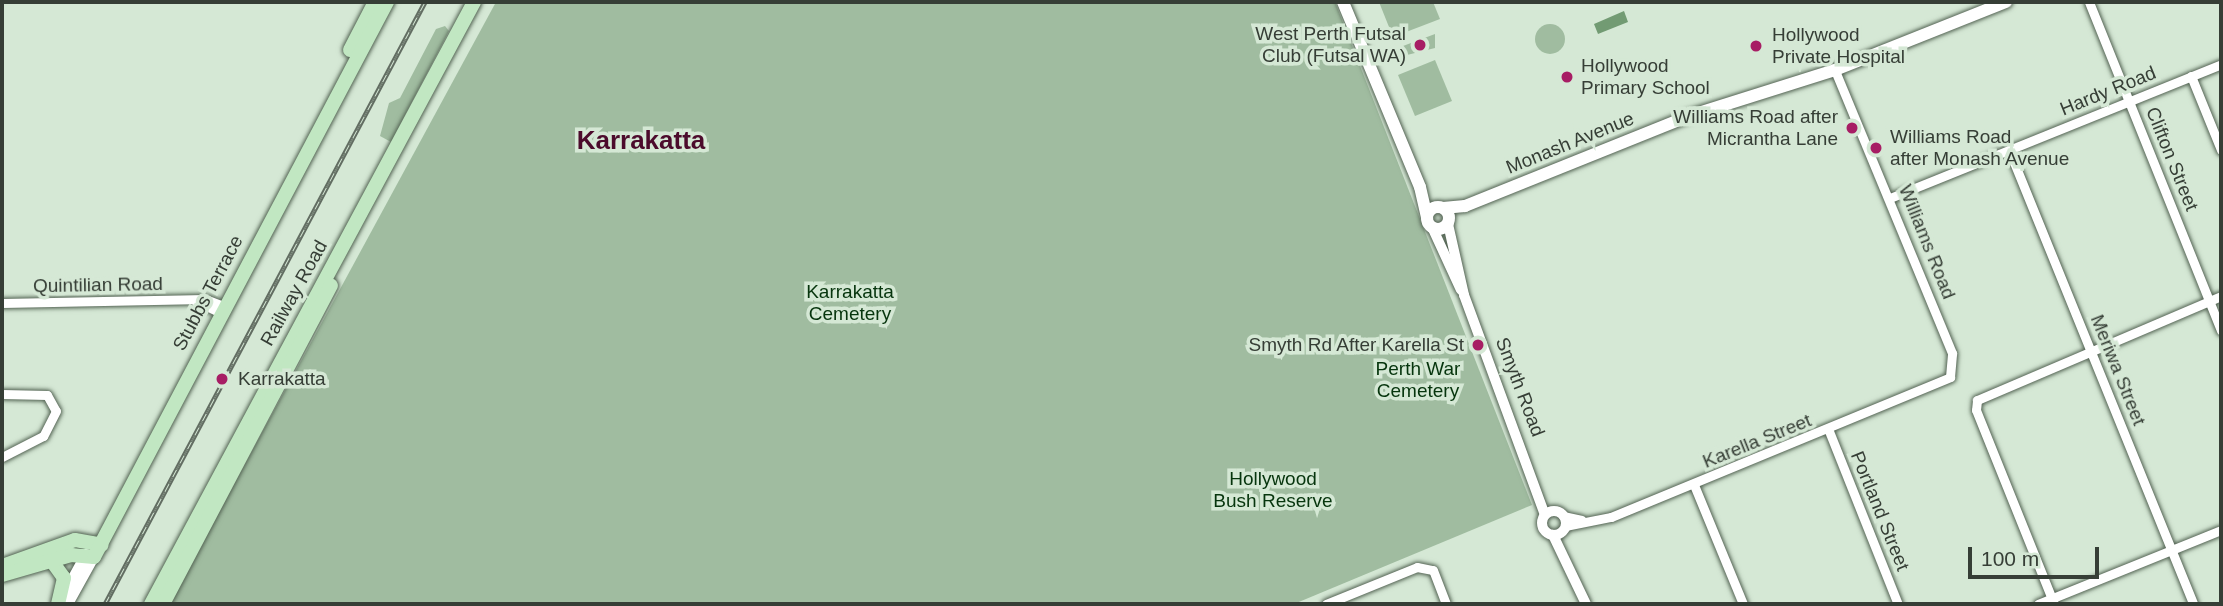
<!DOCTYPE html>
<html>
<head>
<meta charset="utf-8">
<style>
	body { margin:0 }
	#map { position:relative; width:2223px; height:606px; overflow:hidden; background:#d5e8d5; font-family:Helvetica,sans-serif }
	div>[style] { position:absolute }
	.green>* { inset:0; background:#a0bca0 }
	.round { border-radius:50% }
	.water>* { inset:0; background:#729b73 }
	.roads { filter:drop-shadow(0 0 2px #536353) drop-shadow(0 0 2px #536353) }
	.minor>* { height:9px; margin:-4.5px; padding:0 4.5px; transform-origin:4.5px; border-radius:4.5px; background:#fff }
	.tertiary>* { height:10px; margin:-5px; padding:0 5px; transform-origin:5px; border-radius:5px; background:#fff }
	.tertiary>.ring { margin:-5px; padding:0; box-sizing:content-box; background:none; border:10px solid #fff; border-radius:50% }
	.secondary>* { height:12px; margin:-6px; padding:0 6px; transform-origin:6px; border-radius:6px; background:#fff }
	.secondary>.ring { margin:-6px; padding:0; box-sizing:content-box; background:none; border:12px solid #fff; border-radius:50% }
	.primary>* { height:14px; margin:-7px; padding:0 7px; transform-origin:7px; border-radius:7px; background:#c1e7c2 }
	.rail>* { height:5px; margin-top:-2.5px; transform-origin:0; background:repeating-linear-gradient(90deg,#d5e8d5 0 8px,#626d62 0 16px); box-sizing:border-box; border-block:2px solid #626d62 }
	.dots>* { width:19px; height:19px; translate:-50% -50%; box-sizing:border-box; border:4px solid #d5e8d5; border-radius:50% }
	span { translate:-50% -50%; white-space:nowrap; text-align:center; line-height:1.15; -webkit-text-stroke:7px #d5e8d5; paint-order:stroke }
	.poi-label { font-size:19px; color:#363e36 }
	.right { translate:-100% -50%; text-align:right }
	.left { translate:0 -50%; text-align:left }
	.street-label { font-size:19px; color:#363e36 }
	.park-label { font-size:19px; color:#06350d }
	.district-label { font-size:26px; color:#4c0b2c; font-weight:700 }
	.frame { position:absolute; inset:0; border:4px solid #363e36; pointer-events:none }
	.scale { position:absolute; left:1968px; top:547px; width:131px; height:32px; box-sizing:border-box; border:4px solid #363e36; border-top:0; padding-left:9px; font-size:21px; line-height:24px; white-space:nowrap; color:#363e36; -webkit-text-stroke:5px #d5e8d5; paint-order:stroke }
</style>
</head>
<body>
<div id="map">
	<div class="green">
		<i style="clip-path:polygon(496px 2px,1335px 2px,1532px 505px,1294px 604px,169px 604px)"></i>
		<i style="clip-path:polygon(1379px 2px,1433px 2px,1440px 19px,1393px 37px)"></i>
		<i class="round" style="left:1535px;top:24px;width:30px;height:30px"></i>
		<i style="clip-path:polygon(445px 26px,449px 31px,391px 142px,380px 136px,389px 103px,400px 98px,436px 29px)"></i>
		<i style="clip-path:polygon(1435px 34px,1435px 48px,1407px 55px,1403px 46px)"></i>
		<i style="clip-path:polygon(1435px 60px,1452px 101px,1415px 116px,1398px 75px)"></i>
	</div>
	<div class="water">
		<i style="clip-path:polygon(1624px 11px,1628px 22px,1598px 34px,1594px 24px)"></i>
	</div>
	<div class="roads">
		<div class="minor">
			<i style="left:2089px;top:2px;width:354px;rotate:68.1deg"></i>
			<i style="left:2191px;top:76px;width:80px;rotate:67.9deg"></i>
			<i style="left:2009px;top:150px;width:490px;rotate:67.9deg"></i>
			<i style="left:1890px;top:198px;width:357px;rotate:-22deg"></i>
			<i style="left:194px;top:300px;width:28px;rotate:26deg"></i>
			<i style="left:2px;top:303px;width:203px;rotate:-1.1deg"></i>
			<i style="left:205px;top:299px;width:19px;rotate:21deg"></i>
			<i style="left:2px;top:394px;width:45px;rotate:1.3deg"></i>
			<i style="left:47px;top:395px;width:18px;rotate:61deg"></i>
			<i style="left:56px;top:411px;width:28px;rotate:117deg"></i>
			<i style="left:43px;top:436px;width:46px;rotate:152.9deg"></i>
			<i style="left:1829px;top:431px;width:186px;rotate:68.3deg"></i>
			<i style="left:1694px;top:485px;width:129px;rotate:67.6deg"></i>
			<i style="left:1563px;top:516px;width:19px;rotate:12deg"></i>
			<i style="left:1565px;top:526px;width:47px;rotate:-11.1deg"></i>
			<i style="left:1611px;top:517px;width:367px;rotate:-22.4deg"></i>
			<i style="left:1950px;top:377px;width:24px;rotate:-85deg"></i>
			<i style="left:1952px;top:353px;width:306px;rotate:-112.5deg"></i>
			<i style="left:1326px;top:604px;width:98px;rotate:-22.1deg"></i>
			<i style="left:1417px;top:567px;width:16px;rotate:11deg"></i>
			<i style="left:1433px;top:570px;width:36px;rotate:69deg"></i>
			<i style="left:2038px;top:604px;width:197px;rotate:-22deg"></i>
			<i style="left:2054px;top:604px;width:209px;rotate:-111.9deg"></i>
			<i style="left:1976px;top:410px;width:10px;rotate:-84deg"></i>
			<i style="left:1977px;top:400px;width:265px;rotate:-23.1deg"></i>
		</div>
		<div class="tertiary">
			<i style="left:1448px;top:224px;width:73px;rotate:77.3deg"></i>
			<i style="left:1464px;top:295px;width:234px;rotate:69.8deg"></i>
			<i style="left:1432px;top:227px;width:69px;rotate:65.3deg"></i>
			<i class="ring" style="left:1542px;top:511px;width:14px;height:14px"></i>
			<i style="left:1553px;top:535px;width:76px;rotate:64.4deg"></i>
			<i style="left:63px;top:596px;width:48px;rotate:-61.3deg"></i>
			<i style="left:68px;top:604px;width:54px;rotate:-61deg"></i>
		</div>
		<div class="secondary">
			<i style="left:1343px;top:2px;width:200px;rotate:67.4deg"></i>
			<i style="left:1420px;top:187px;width:32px;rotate:77deg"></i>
			<i class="ring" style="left:1427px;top:207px;width:10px;height:10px"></i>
			<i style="left:1443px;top:208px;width:22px;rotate:-5deg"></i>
			<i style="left:1465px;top:206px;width:238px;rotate:-21.9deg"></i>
			<i style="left:1686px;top:117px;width:156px;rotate:-17.5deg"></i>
			<i style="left:1835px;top:70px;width:184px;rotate:-21.7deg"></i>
		</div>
		<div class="primary">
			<i style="left:350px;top:50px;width:54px;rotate:-62.5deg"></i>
			<i style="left:51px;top:560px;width:22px;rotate:54deg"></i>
			<i style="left:64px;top:578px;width:27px;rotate:103deg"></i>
			<i style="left:2px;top:566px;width:77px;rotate:-19.6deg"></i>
			<i style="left:75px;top:540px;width:27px;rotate:10deg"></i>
			<i style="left:2px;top:575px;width:72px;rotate:-16.2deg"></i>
			<i style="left:71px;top:555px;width:23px;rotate:5deg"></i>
			<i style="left:94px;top:557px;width:628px;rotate:-62.17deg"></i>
			<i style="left:151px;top:604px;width:683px;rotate:-61.78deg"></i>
			<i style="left:163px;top:604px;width:360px;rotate:-62.2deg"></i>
		</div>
	</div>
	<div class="rail">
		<i style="left:105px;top:604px;width:682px;rotate:-62.01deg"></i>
	</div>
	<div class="dots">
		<i style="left:1420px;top:45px;background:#a71d64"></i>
		<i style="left:1756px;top:46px;background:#a71d64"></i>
		<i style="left:1567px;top:77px;background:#a71d64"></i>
		<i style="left:1852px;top:128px;background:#a71d64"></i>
		<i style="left:1876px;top:148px;background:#a71d64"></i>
		<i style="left:1478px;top:345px;background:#a71d64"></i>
		<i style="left:222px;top:379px;background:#a71d64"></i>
	</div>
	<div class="poi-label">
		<span class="right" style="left:1406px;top:45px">West Perth Futsal<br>Club (Futsal WA)</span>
		<span class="left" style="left:1772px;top:46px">Hollywood<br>Private Hospital</span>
		<span class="left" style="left:1581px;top:77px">Hollywood<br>Primary School</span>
		<span class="right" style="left:1838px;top:128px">Williams Road after<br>Micrantha Lane</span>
		<span class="left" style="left:1890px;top:148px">Williams Road<br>after Monash Avenue</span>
		<span class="right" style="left:1464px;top:345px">Smyth Rd After Karella St</span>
		<span class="left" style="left:238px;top:379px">Karrakatta</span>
	</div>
	<div class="street-label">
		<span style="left:2108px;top:91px;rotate:-22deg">Hardy Road</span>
		<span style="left:1570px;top:143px;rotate:-22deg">Monash Avenue</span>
		<span style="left:2172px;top:159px;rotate:68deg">Clifton Street</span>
		<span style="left:1927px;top:242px;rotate:68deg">Williams Road</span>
		<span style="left:98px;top:285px;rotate:-1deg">Quintilian Road</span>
		<span style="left:208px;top:293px;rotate:-62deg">Stubbs Terrace</span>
		<span style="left:294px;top:293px;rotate:-61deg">Railway Road</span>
		<span style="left:2118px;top:370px;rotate:68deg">Meriwa Street</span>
		<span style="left:1520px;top:387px;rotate:69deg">Smyth Road</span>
		<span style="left:1757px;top:441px;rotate:-22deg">Karella Street</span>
		<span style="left:1880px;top:511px;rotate:68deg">Portland Street</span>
	</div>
	<div class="park-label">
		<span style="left:850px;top:303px">Karrakatta<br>Cemetery</span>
		<span style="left:1418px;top:380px">Perth War<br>Cemetery</span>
		<span style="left:1273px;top:490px">Hollywood<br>Bush Reserve</span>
	</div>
	<div class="district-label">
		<span style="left:641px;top:141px">Karrakatta</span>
	</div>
	<div class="frame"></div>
	<div class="scale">100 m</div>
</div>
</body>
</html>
